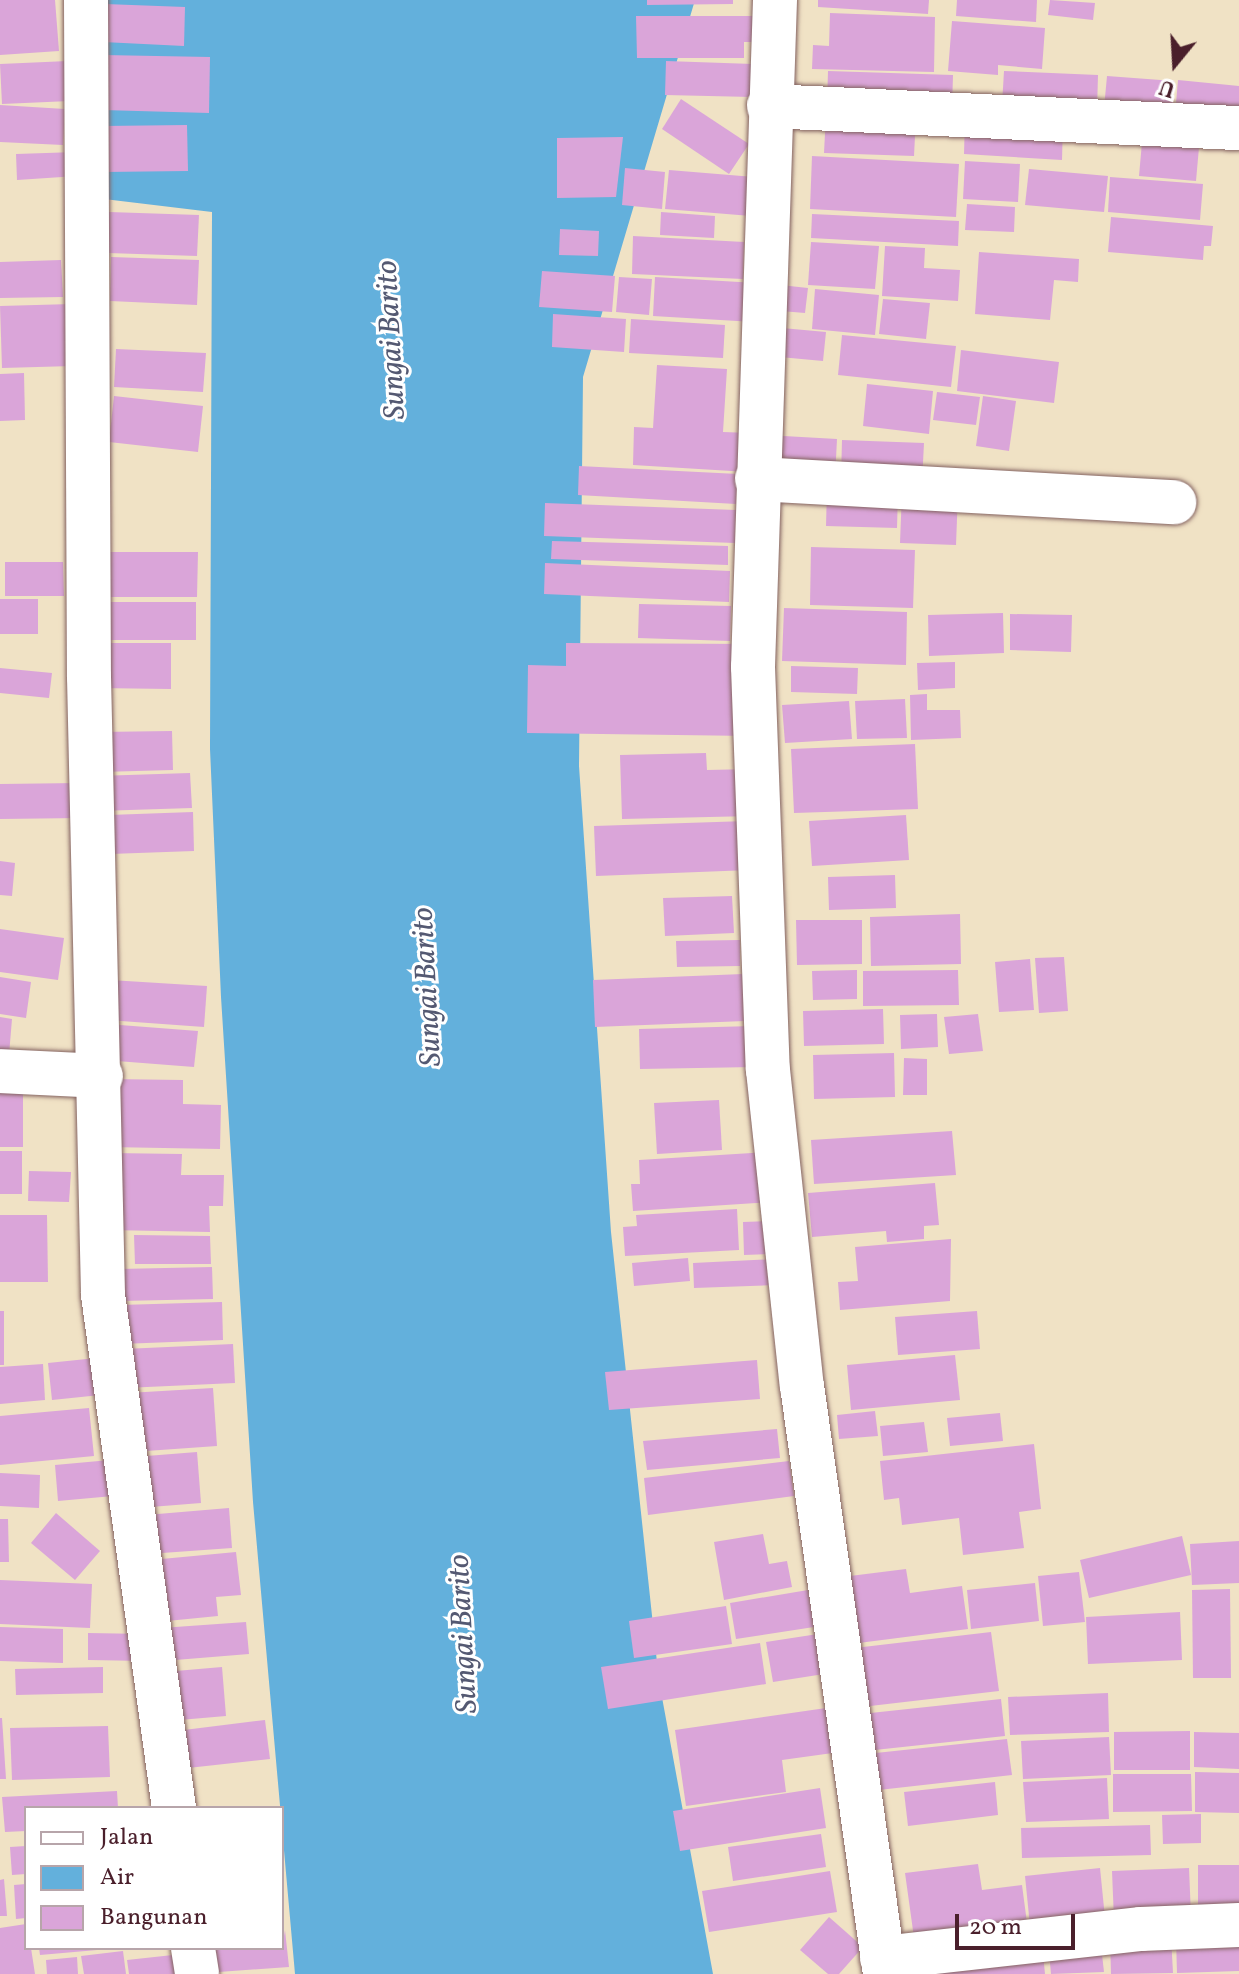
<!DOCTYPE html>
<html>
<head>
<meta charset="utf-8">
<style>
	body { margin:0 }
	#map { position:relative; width:1239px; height:1974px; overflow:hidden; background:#f0e2c5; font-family:Vollkorn,serif }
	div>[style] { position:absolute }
	.water>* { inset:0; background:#63b0dc }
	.building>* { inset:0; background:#daa5d9 }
	.roads { filter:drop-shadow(0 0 2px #846361) drop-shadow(0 0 2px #846361) }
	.minor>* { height:44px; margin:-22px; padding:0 22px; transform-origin:22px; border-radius:22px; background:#fff }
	span { translate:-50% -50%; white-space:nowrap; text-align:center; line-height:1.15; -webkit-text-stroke:6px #fff; paint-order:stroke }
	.water-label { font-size:30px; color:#545972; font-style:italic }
	.legend { position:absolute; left:24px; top:1806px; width:260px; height:144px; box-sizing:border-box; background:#fff; border:2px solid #b7a5aa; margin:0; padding:10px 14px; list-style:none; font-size:24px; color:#4a1f2b }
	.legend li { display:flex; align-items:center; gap:16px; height:40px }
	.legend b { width:40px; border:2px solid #b7a5aa }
	.north { position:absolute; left:1135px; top:24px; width:80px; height:80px; -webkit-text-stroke:6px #fff; paint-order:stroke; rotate:198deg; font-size:22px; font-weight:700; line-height:32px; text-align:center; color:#4a1f2b }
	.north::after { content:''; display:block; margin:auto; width:28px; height:36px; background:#4a1f2b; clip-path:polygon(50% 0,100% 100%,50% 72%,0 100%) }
	.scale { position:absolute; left:955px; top:1914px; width:120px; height:36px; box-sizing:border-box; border:4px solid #4a1f2b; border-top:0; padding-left:10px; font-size:24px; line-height:28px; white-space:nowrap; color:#4a1f2b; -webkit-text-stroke:6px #fff; paint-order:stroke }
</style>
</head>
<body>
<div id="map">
	<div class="water">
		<i style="clip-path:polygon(98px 0,695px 0,583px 377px,579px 766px,611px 1232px,659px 1681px,713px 1974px,295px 1974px,253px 1502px,221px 997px,210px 749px,212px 212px,104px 199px)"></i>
	</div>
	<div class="building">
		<i style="clip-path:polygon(0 0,55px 0,59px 51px,0 55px)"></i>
		<i style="clip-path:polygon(647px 0,733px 0,733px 4px,647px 5px)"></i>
		<i style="clip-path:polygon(818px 0,929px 0,928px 14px,818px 7px)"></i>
		<i style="clip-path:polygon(957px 0,1037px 0,1036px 22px,956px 16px)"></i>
		<i style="clip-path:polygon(1050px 0,1095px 3px,1093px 20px,1048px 15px)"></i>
		<i style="clip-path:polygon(105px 4px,185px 7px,184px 46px,103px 42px)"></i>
		<i style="clip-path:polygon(830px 13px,935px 17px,934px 72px,812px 69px,813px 45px,829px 46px)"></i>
		<i style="clip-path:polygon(636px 16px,760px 16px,760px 42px,744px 42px,744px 58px,637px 58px)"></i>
		<i style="clip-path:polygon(952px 21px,1045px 28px,1042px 69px,998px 65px,998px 75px,948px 71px)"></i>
		<i style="clip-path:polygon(103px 55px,210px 57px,209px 113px,102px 110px)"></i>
		<i style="clip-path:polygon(68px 61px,70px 101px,2px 104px,0 64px)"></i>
		<i style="clip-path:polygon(666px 61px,753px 64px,752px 97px,665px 95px)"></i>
		<i style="clip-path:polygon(828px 71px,953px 75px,952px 108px,827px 103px)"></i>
		<i style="clip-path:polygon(1004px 71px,1098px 75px,1097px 110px,1002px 105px)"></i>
		<i style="clip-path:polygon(1107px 76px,1174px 81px,1172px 114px,1104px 108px)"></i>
		<i style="clip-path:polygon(1178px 80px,1239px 86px,1239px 121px,1175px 115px)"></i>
		<i style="clip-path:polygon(681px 99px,749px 144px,729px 174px,662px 129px)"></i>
		<i style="clip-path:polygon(0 105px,65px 109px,63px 145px,0 142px)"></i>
		<i style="clip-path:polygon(826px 114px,916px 116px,914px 156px,824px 153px)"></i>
		<i style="clip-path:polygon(965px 118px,1063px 122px,1062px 160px,964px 154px)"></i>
		<i style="clip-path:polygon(187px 125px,188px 171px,104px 172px,103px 126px)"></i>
		<i style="clip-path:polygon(1143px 131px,1200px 136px,1196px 181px,1139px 176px)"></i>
		<i style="clip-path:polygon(623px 137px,616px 197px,557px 198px,557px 138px)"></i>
		<i style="clip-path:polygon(76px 152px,77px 176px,17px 180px,16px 154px)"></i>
		<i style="clip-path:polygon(812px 156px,959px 164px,956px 217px,810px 209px)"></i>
		<i style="clip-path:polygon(965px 161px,1020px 164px,1018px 202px,963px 199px)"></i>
		<i style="clip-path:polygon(625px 168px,665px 172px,662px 209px,622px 205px)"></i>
		<i style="clip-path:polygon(1029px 169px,1108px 176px,1104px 212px,1025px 205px)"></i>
		<i style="clip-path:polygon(669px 170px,754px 177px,751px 216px,665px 209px)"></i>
		<i style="clip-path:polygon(1110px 177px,1203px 184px,1200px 220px,1108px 212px)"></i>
		<i style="clip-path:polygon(967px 204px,1015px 207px,1014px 232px,965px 230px)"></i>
		<i style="clip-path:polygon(109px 212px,199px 215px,197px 256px,108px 253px)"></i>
		<i style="clip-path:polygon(661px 212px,715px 216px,714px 238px,660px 235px)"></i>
		<i style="clip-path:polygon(812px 214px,959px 221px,958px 246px,811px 238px)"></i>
		<i style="clip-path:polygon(1111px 217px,1213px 226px,1211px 246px,1204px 246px,1203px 260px,1108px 252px)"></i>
		<i style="clip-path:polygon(560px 229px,599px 231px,598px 256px,559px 255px)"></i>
		<i style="clip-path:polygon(633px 236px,744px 242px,743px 279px,632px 274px)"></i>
		<i style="clip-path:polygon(811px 242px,879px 246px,875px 289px,808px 285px)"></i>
		<i style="clip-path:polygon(885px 246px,925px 248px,924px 268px,960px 270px,958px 301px,882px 296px)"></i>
		<i style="clip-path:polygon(979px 252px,1079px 259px,1078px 282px,1054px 280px,1050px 320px,975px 314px)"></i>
		<i style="clip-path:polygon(111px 257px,199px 260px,197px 305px,110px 301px)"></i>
		<i style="clip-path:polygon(61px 260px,63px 297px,0 298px,0 262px)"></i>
		<i style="clip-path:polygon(542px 271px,615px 276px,612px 312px,539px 307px)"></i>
		<i style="clip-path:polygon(619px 277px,652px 279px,649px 315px,616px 312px)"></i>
		<i style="clip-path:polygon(655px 277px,756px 283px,754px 322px,653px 316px)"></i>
		<i style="clip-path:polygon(771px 284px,808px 288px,805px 313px,769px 310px)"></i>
		<i style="clip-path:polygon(815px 289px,879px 295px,875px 335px,812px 329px)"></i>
		<i style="clip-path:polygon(883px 299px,930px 303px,926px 339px,879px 334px)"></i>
		<i style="clip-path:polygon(72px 304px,73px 366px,2px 368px,0 306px)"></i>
		<i style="clip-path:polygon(553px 314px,626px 319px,624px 352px,552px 347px)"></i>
		<i style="clip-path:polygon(631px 319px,725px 325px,723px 358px,629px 353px)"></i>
		<i style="clip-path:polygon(771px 327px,826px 332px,823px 361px,769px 356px)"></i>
		<i style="clip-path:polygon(842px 335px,956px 346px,951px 387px,838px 375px)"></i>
		<i style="clip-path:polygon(116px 349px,206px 353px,203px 392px,114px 387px)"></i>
		<i style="clip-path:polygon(961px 350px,1059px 362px,1054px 403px,957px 391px)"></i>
		<i style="clip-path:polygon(657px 365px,727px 369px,723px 432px,750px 433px,748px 472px,633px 465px,634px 427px,653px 428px)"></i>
		<i style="clip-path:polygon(24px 373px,25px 420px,0 421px,0 374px)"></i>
		<i style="clip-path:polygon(867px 384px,933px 391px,929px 434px,863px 426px)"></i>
		<i style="clip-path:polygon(937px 392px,980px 397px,976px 425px,933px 420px)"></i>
		<i style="clip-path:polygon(114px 396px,203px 406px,198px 452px,109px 442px)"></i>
		<i style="clip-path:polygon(983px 396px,1016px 401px,1009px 451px,976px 446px)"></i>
		<i style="clip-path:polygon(766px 435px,837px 439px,835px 478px,764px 475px)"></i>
		<i style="clip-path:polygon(842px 440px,924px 443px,922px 482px,841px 478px)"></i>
		<i style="clip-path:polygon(579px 466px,738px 474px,736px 504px,578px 495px)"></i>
		<i style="clip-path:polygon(827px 489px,898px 493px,897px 528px,826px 526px)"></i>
		<i style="clip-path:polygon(902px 491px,958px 493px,956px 545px,900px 543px)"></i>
		<i style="clip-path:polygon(545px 503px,736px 510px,735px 543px,544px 536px)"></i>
		<i style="clip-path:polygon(552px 541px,728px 546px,728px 565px,551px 559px)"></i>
		<i style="clip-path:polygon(811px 547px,915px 550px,913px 608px,810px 605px)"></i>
		<i style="clip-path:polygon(101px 552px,198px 552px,197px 597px,101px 597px)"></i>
		<i style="clip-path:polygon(5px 562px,63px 562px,64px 596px,5px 596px)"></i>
		<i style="clip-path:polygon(545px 563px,730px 571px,729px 602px,544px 594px)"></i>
		<i style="clip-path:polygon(0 599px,38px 599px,38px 634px,0 634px)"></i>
		<i style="clip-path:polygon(101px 602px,196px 602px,196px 640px,100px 640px)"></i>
		<i style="clip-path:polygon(639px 604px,731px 606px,730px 641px,638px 638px)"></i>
		<i style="clip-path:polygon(784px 608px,907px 612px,906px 665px,782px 661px)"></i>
		<i style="clip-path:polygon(1003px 613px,1004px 653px,929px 656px,928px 615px)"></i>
		<i style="clip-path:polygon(1010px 614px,1072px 615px,1071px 652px,1010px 650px)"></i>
		<i style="clip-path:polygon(95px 643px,171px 643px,171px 689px,95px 688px)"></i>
		<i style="clip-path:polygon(566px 643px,752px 644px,751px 736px,527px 733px,528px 665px,566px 666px)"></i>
		<i style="clip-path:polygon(955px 662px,955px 688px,918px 690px,917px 663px)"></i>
		<i style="clip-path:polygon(791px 666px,858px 668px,857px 694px,791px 692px)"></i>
		<i style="clip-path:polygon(0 668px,52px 673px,49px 698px,0 693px)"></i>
		<i style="clip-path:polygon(927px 694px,927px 710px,960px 710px,961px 738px,911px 740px,910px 695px)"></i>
		<i style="clip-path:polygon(905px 699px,907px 738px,857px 739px,855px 701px)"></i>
		<i style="clip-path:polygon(849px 701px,852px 739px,785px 743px,782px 705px)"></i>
		<i style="clip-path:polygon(172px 731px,173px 770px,100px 772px,99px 732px)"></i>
		<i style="clip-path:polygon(915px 744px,918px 809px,794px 813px,791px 749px)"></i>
		<i style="clip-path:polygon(706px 753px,707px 770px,752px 769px,753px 816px,622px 819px,620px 755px)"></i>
		<i style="clip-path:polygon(190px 773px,192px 808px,98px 811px,97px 776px)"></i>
		<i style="clip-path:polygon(79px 783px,81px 818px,0 819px,0 784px)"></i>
		<i style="clip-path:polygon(193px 812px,194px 851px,110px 854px,109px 815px)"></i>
		<i style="clip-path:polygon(906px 815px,909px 860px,812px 866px,809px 821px)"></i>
		<i style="clip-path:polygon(747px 821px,750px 870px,596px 876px,594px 826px)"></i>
		<i style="clip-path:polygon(0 861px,15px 863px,12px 896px,0 895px)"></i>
		<i style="clip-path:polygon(895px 875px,896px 908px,829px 910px,828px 877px)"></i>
		<i style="clip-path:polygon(732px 896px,734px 933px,665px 936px,663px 898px)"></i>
		<i style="clip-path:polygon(960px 914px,961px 964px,871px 966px,870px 917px)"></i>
		<i style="clip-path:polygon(796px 920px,862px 920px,862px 964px,797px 965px)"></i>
		<i style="clip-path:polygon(0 929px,64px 938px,58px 980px,0 972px)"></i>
		<i style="clip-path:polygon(740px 940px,740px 966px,677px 967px,676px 941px)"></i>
		<i style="clip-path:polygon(1064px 957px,1068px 1011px,1039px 1013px,1035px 958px)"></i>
		<i style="clip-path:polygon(1030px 959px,1034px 1010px,999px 1012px,995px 962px)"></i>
		<i style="clip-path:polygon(857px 970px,857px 999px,813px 1000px,812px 971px)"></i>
		<i style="clip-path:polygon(958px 970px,959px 1005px,863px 1006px,863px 971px)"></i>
		<i style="clip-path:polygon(743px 974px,745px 1021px,595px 1027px,593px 980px)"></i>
		<i style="clip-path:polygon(0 977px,31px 982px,26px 1018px,0 1014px)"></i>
		<i style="clip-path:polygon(110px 980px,207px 986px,204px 1027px,107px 1020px)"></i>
		<i style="clip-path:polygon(883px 1009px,884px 1044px,804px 1046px,803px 1011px)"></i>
		<i style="clip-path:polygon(937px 1014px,938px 1047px,901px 1049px,900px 1015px)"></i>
		<i style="clip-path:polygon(978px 1014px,983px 1051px,949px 1054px,944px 1017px)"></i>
		<i style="clip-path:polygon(0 1017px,12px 1019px,8px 1067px,0 1067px)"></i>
		<i style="clip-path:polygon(107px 1024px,198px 1031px,194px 1067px,104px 1060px)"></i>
		<i style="clip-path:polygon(754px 1026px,755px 1067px,640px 1069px,639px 1029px)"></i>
		<i style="clip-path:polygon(894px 1053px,895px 1097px,814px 1099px,813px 1055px)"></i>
		<i style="clip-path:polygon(904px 1058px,927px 1059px,927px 1095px,903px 1095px)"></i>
		<i style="clip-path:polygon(109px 1079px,183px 1080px,183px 1104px,221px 1105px,220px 1149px,108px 1147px)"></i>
		<i style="clip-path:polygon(0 1092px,23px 1093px,23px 1147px,0 1147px)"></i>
		<i style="clip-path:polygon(719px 1100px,722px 1150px,657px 1154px,654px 1103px)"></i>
		<i style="clip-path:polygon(952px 1131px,956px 1175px,814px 1184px,811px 1140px)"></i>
		<i style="clip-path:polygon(0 1151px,22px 1151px,22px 1194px,0 1194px)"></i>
		<i style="clip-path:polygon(770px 1152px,773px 1202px,633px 1211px,631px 1184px,640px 1184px,639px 1160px)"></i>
		<i style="clip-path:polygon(110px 1153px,182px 1154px,181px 1175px,224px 1175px,223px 1206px,209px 1206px,210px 1232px,109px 1230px)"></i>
		<i style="clip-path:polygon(29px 1171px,71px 1172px,69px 1202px,28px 1201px)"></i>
		<i style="clip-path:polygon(935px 1183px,939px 1225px,924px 1226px,924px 1239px,887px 1242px,886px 1231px,812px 1237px,808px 1193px)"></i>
		<i style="clip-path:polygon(737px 1209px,739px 1250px,625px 1256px,623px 1227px,637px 1226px,636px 1215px)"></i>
		<i style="clip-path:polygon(0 1215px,47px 1215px,48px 1282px,0 1282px)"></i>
		<i style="clip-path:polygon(771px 1221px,772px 1254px,744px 1255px,743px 1222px)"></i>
		<i style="clip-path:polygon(134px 1235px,210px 1236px,211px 1264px,135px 1264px)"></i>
		<i style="clip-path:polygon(951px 1239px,950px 1301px,840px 1310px,838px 1282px,858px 1281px,855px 1247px)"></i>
		<i style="clip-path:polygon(688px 1258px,690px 1281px,634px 1286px,632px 1263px)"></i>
		<i style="clip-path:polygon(776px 1259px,777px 1285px,694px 1288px,693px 1263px)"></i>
		<i style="clip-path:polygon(212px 1267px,213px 1299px,120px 1301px,119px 1269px)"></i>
		<i style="clip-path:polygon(222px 1302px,223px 1340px,121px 1344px,120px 1305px)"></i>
		<i style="clip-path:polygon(0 1311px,4px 1311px,4px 1365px,0 1365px)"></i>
		<i style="clip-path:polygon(977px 1311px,980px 1349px,898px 1355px,895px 1317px)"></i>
		<i style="clip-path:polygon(233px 1344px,235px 1383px,125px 1388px,124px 1349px)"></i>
		<i style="clip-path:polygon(955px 1355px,960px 1400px,851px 1410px,847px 1365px)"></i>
		<i style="clip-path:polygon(106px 1357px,110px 1394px,52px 1400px,48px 1363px)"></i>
		<i style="clip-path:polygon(757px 1360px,760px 1399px,609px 1410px,605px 1372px)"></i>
		<i style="clip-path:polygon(43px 1364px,45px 1400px,0 1404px,0 1367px)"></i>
		<i style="clip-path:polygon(213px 1388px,217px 1446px,132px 1452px,128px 1393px)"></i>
		<i style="clip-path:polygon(89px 1408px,94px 1456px,0 1465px,0 1416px)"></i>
		<i style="clip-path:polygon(875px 1411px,878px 1436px,839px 1439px,837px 1415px)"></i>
		<i style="clip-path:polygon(1000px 1413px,1003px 1441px,950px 1446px,947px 1418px)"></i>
		<i style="clip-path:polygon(924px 1422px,928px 1452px,883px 1456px,880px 1426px)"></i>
		<i style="clip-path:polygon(777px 1429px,780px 1458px,647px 1470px,643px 1441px)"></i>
		<i style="clip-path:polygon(1034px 1444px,1041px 1509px,1019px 1512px,1024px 1548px,963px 1555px,959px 1518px,902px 1525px,899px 1498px,884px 1500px,880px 1461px)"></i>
		<i style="clip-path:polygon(197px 1452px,201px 1503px,138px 1508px,134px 1457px)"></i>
		<i style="clip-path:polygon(121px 1459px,124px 1495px,58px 1501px,55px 1465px)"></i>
		<i style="clip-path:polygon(789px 1461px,794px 1496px,648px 1515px,644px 1478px)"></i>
		<i style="clip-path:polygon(0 1473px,40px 1475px,39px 1508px,0 1506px)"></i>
		<i style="clip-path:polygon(229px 1508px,232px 1548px,148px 1554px,146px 1515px)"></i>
		<i style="clip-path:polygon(56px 1513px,100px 1551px,75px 1580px,31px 1543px)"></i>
		<i style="clip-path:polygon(0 1519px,8px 1519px,9px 1562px,0 1562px)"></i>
		<i style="clip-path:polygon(763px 1534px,769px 1564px,787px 1561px,792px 1587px,724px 1600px,714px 1542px)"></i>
		<i style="clip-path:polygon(1182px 1536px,1191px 1575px,1089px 1598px,1080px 1560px)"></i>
		<i style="clip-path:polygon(1239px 1541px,1239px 1583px,1192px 1585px,1190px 1544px)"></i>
		<i style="clip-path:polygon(236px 1552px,241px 1595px,216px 1597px,218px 1616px,157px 1622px,151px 1560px)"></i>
		<i style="clip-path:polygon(906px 1569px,910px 1593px,962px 1586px,968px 1629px,843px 1645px,834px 1578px)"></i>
		<i style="clip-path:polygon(1079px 1572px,1085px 1622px,1043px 1626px,1038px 1576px)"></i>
		<i style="clip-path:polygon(0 1580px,92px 1584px,90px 1628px,0 1624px)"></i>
		<i style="clip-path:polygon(1035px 1583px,1039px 1621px,971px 1629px,967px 1590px)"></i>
		<i style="clip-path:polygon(1230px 1589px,1231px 1678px,1193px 1678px,1192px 1590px)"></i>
		<i style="clip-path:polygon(808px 1590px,814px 1627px,736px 1639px,730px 1603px)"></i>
		<i style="clip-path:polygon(726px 1606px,732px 1644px,634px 1658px,629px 1621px)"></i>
		<i style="clip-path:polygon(1180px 1612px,1182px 1660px,1088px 1664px,1086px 1617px)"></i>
		<i style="clip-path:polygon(246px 1622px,249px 1654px,163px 1661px,161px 1628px)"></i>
		<i style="clip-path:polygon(0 1627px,63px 1629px,63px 1663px,0 1661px)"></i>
		<i style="clip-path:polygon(991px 1632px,999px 1691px,853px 1708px,846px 1649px)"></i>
		<i style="clip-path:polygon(88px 1633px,145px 1634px,145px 1661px,88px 1660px)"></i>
		<i style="clip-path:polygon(818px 1634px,824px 1674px,773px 1682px,766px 1642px)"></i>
		<i style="clip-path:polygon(760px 1643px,766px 1684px,608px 1709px,601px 1667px)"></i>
		<i style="clip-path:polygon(103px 1667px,103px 1693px,16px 1695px,15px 1669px)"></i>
		<i style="clip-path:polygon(222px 1667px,226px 1716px,168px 1721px,164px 1672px)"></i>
		<i style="clip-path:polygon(1108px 1693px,1109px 1732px,1010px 1735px,1008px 1697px)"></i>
		<i style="clip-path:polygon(1001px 1699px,1005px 1736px,856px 1752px,852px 1715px)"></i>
		<i style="clip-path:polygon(833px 1707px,840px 1752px,782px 1760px,786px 1792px,686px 1806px,675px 1730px)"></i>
		<i style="clip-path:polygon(0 1718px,2px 1718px,6px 1779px,0 1779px)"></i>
		<i style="clip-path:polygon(265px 1720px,270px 1759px,188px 1768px,184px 1730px)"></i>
		<i style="clip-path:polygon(108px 1726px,110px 1777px,12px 1780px,10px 1728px)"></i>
		<i style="clip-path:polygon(1190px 1731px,1190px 1770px,1114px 1770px,1114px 1732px)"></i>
		<i style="clip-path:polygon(1194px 1732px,1239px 1733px,1239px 1769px,1194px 1767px)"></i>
		<i style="clip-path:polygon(1109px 1737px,1111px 1775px,1023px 1779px,1021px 1741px)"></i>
		<i style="clip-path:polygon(1007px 1739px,1012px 1775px,861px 1792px,857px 1755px)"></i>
		<i style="clip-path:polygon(1195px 1772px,1239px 1773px,1239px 1813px,1195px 1812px)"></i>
		<i style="clip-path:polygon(1113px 1774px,1191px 1774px,1192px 1811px,1113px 1812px)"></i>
		<i style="clip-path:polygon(1107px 1778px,1109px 1819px,1026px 1822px,1023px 1782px)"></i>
		<i style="clip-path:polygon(995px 1782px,998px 1815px,908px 1826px,904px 1792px)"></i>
		<i style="clip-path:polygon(820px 1788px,826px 1828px,680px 1851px,673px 1811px)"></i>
		<i style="clip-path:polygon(117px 1791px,118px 1808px,26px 1808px,26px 1831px,5px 1832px,2px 1797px)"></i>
		<i style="clip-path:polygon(1201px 1814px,1201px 1843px,1163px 1844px,1162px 1815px)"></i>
		<i style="clip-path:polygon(1150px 1825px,1151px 1855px,1022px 1858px,1021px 1828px)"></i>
		<i style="clip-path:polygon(821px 1834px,826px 1867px,733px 1881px,728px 1847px)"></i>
		<i style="clip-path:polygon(26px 1846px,26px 1874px,12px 1875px,10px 1847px)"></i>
		<i style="clip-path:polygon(978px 1864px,982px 1890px,1022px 1885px,1029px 1938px,916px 1952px,905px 1873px)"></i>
		<i style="clip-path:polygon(1198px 1865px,1239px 1865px,1239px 1916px,1198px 1916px)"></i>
		<i style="clip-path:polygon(1100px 1868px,1105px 1918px,1030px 1926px,1025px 1876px)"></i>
		<i style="clip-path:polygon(1189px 1868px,1191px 1916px,1114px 1920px,1112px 1871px)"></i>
		<i style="clip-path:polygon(830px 1871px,837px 1912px,709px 1932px,702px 1891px)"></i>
		<i style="clip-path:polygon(4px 1879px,7px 1916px,0 1916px,0 1880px)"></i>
		<i style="clip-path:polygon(26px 1884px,26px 1918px,16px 1919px,14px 1885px)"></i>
		<i style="clip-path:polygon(829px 1917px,863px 1947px,839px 1974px,828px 1974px,800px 1950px)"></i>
		<i style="clip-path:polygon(26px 1924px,26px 1948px,31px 1948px,35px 1974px,0 1974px,0 1928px)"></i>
		<i style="clip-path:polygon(285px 1930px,289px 1967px,205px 1973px,203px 1948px,282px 1948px)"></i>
		<i style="clip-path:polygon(1171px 1936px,1173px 1973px,1111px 1974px,1110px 1939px)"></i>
		<i style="clip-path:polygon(1239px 1936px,1239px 1971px,1177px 1973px,1176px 1939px)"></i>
		<i style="clip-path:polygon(1100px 1937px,1104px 1972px,1051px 1974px,1048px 1942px)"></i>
		<i style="clip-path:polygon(1042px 1944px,1045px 1974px,927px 1974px)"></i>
		<i style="clip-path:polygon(39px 1948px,97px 1948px,97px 1950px,40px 1955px)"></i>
		<i style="clip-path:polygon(123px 1951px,126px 1974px,84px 1974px,81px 1956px)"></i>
		<i style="clip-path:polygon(182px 1954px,184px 1974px,129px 1974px,127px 1960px)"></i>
		<i style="clip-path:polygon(77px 1957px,78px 1974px,47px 1974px,46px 1960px)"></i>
	</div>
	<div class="roads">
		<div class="minor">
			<i style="left:86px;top:0;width:677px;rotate:89.75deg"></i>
			<i style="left:89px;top:677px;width:618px;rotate:88.7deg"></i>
			<i style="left:103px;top:1295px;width:518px;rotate:82.12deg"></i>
			<i style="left:775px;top:0;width:667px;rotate:91.89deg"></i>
			<i style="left:753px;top:667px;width:403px;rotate:87.9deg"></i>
			<i style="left:768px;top:1070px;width:318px;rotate:83.9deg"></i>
			<i style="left:802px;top:1386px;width:594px;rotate:81.97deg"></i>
			<i style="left:769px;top:106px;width:471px;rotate:2.7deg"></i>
			<i style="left:757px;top:479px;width:418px;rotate:3.2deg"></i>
			<i style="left:0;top:1071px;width:101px;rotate:2.8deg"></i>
			<i style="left:193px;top:1948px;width:26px;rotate:81deg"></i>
			<i style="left:882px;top:1958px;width:261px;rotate:-6.4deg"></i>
			<i style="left:1141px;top:1929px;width:98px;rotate:-2.3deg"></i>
		</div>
	</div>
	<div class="water-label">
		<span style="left:392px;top:340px;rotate:-93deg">Sungai Barito</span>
		<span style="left:428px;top:987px;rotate:-93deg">Sungai Barito</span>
		<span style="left:464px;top:1634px;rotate:-93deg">Sungai Barito</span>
	</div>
	<ul class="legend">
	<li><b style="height:10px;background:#fff"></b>Jalan</li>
	<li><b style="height:22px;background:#63b0dc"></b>Air</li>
	<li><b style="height:22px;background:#daa5d9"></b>Bangunan</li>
	</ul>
	<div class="north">U</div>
	<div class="scale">20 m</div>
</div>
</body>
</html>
